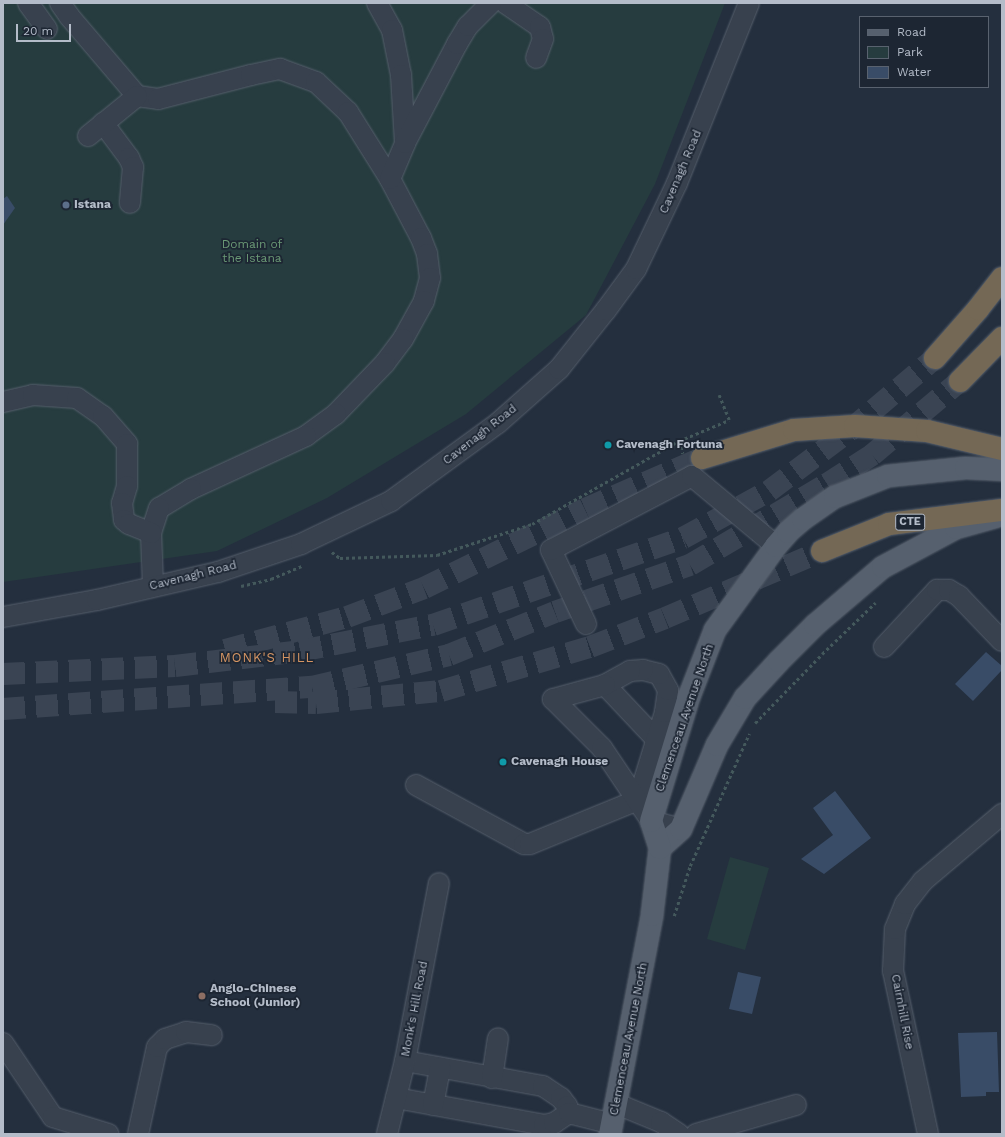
<!DOCTYPE html>
<html>
<head>
<meta charset="utf-8">
<style>
	body { margin:0 }
	#map { position:relative; width:1005px; height:1137px; overflow:hidden; background:#242f3e; font-family:"Work Sans",sans-serif }
	div>[style] { position:absolute }
	.green>* { inset:0; background:#263c3f }
	.water>* { inset:0; background:#394c67 }
	.highway-tunnel>* { height:22px; margin-top:-11px; transform-origin:0; background:repeating-linear-gradient(90deg,#3a4453 0 22px,transparent 0 33px) }
	.path>* { height:2.5px; margin-top:-1.25px; transform-origin:0; background:repeating-linear-gradient(90deg,#44595c 0 3px,transparent 0 6px) }
	.roads { filter:drop-shadow(0 0 1px #565f6c) drop-shadow(0 0 1px #565f6c) }
	.minor>* { height:20px; margin:-10px; padding:0 10px; transform-origin:10px; border-radius:10px; background:#38414e }
	.major>* { height:22px; margin:-11px; padding:0 11px; transform-origin:11px; border-radius:11px; background:#56606e }
	.highway>* { height:22px; margin:-11px; padding:0 11px; transform-origin:11px; border-radius:11px; background:#746855 }
	.dots>* { width:11px; height:11px; translate:-50% -50%; box-sizing:border-box; border:2px solid #1d2633; border-radius:50% }
	span { translate:-50% -50%; white-space:nowrap; text-align:center; line-height:1.15; -webkit-text-stroke:3.5px #1d2633; paint-order:stroke }
	.shield-label span { padding:1px 3px; background:#1d2633; border:1px solid; border-radius:3px; -webkit-text-stroke-width:0 }
	.shield-label { font-size:11px; color:#b4bcc9; font-weight:700 }
	.street-label { font-size:12px; color:#b4bcc9 }
	.poi-label { font-size:12px; color:#b4bcc9; font-weight:700 }
	.left { translate:0 -50%; text-align:left }
	.park-label { font-size:12px; color:#6b9a76 }
	.neighbourhood-label { font-size:13px; color:#d59563; letter-spacing:1px }
	.frame { position:absolute; inset:0; border:4px solid #b4bcc9; pointer-events:none }
	.legend { position:absolute; left:859px; top:16px; width:130px; height:72px; box-sizing:border-box; background:#1d2633; border:1px solid #59626f; margin:0; padding:5px 7px; list-style:none; font-size:12px; color:#b4bcc9 }
	.legend li { display:flex; align-items:center; gap:8px; height:20px }
	.legend b { width:20px; border:1px solid #59626f }
	.scale { position:absolute; left:16px; top:24px; width:55px; height:18px; box-sizing:border-box; border:2px solid #b4bcc9; border-top:0; padding-left:5px; font-size:12px; line-height:14px; white-space:nowrap; color:#b4bcc9; -webkit-text-stroke:3px #1d2633; paint-order:stroke }
</style>
</head>
<body>
<div id="map">
	<div class="green">
		<i style="clip-path:polygon(3px 3px,725px 3px,655px 184px,586px 315px,466px 414px,327px 498px,217px 551px,3px 582px)"></i>
		<i style="clip-path:polygon(730px 857px,769px 868px,745px 950px,707px 939px)"></i>
	</div>
	<div class="water">
		<i style="clip-path:polygon(7px 196px,15px 208px,3px 225px,3px 199px)"></i>
		<i style="clip-path:polygon(986px 652px,1002px 666px,1002px 670px,973px 701px,955px 684px)"></i>
		<i style="clip-path:polygon(835px 791px,871px 838px,824px 874px,801px 859px,833px 835px,813px 808px)"></i>
		<i style="clip-path:polygon(738px 972px,761px 977px,752px 1014px,729px 1009px)"></i>
		<i style="clip-path:polygon(997px 1032px,999px 1092px,986px 1092px,986px 1096px,961px 1097px,958px 1033px)"></i>
	</div>
	<div class="highway-tunnel">
		<i style="left:225px;top:650px;width:126px;rotate:-15.1deg"></i>
		<i style="left:347px;top:617px;width:82px;rotate:-20.6deg"></i>
		<i style="left:424px;top:588px;width:179px;rotate:-26.1deg"></i>
		<i style="left:585px;top:509px;width:128px;rotate:-23.6deg"></i>
		<i style="left:3px;top:674px;width:172px;rotate:-2.7deg"></i>
		<i style="left:175px;top:666px;width:126px;rotate:-6.8deg"></i>
		<i style="left:300px;top:651px;width:136px;rotate:-11.1deg"></i>
		<i style="left:433px;top:625px;width:265px;rotate:-19.2deg"></i>
		<i style="left:683px;top:538px;width:98px;rotate:-28.7deg"></i>
		<i style="left:769px;top:491px;width:100px;rotate:-36.9deg"></i>
		<i style="left:849px;top:431px;width:113px;rotate:-40.3deg"></i>
		<i style="left:275px;top:702px;width:41px;rotate:1.4deg"></i>
		<i style="left:316px;top:703px;width:126px;rotate:-5.5deg"></i>
		<i style="left:441px;top:691px;width:155px;rotate:-16.5deg"></i>
		<i style="left:590px;top:647px;width:80px;rotate:-21.1deg"></i>
		<i style="left:665px;top:618px;width:171px;rotate:-23.1deg"></i>
		<i style="left:3px;top:709px;width:310px;rotate:-4.1deg"></i>
		<i style="left:312px;top:687px;width:141px;rotate:-13.1deg"></i>
		<i style="left:449px;top:655px;width:114px;rotate:-22.1deg"></i>
		<i style="left:555px;top:612px;width:143px;rotate:-19.2deg"></i>
		<i style="left:690px;top:565px;width:159px;rotate:-30.6deg"></i>
		<i style="left:827px;top:484px;width:54px;rotate:-32.8deg"></i>
		<i style="left:872px;top:455px;width:115px;rotate:-40.1deg"></i>
	</div>
	<div class="path">
		<i style="left:679px;top:441px;width:13px;rotate:72deg"></i>
		<i style="left:332px;top:552px;width:10px;rotate:37deg"></i>
		<i style="left:340px;top:558px;width:97px;rotate:-1.8deg"></i>
		<i style="left:437px;top:555px;width:100px;rotate:-18.1deg"></i>
		<i style="left:532px;top:524px;width:169px;rotate:-29.5deg"></i>
		<i style="left:679px;top:441px;width:54px;rotate:-22.8deg"></i>
		<i style="left:729px;top:420px;width:27px;rotate:-112deg"></i>
		<i style="left:241px;top:586px;width:31px;rotate:-13deg"></i>
		<i style="left:271px;top:579px;width:33px;rotate:-23deg"></i>
		<i style="left:755px;top:723px;width:96px;rotate:-45.8deg"></i>
		<i style="left:822px;top:654px;width:74px;rotate:-43.9deg"></i>
		<i style="left:674px;top:916px;width:52px;rotate:-72.3deg"></i>
		<i style="left:690px;top:866px;width:145px;rotate:-65.9deg"></i>
	</div>
	<div class="roads">
		<div class="minor">
			<i style="left:28px;top:3px;width:32px;rotate:54deg"></i>
			<i style="left:60px;top:3px;width:16px;rotate:55deg"></i>
			<i style="left:69px;top:16px;width:105px;rotate:49.6deg"></i>
			<i style="left:137px;top:96px;width:21px;rotate:8deg"></i>
			<i style="left:158px;top:99px;width:96px;rotate:-14.5deg"></i>
			<i style="left:251px;top:75px;width:30px;rotate:-12deg"></i>
			<i style="left:280px;top:69px;width:38px;rotate:20deg"></i>
			<i style="left:316px;top:82px;width:44px;rotate:43.2deg"></i>
			<i style="left:348px;top:112px;width:79px;rotate:57.9deg"></i>
			<i style="left:390px;top:179px;width:67px;rotate:62.3deg"></i>
			<i style="left:421px;top:238px;width:17px;rotate:69deg"></i>
			<i style="left:427px;top:254px;width:24px;rotate:83deg"></i>
			<i style="left:430px;top:278px;width:24px;rotate:105deg"></i>
			<i style="left:424px;top:301px;width:43px;rotate:118.9deg"></i>
			<i style="left:403px;top:339px;width:30px;rotate:127deg"></i>
			<i style="left:385px;top:363px;width:71px;rotate:133.9deg"></i>
			<i style="left:336px;top:414px;width:37px;rotate:144deg"></i>
			<i style="left:306px;top:436px;width:127px;rotate:155.3deg"></i>
			<i style="left:191px;top:489px;width:37px;rotate:149deg"></i>
			<i style="left:159px;top:508px;width:26px;rotate:108deg"></i>
			<i style="left:151px;top:533px;width:53px;rotate:87.8deg"></i>
			<i style="left:377px;top:3px;width:31px;rotate:61deg"></i>
			<i style="left:392px;top:30px;width:46px;rotate:78.7deg"></i>
			<i style="left:401px;top:75px;width:68px;rotate:86.6deg"></i>
			<i style="left:505px;top:3px;width:42px;rotate:34.4deg"></i>
			<i style="left:540px;top:27px;width:12px;rotate:76deg"></i>
			<i style="left:543px;top:39px;width:20px;rotate:110deg"></i>
			<i style="left:103px;top:123px;width:44px;rotate:53.4deg"></i>
			<i style="left:129px;top:158px;width:10px;rotate:66deg"></i>
			<i style="left:133px;top:167px;width:36px;rotate:95deg"></i>
			<i style="left:88px;top:136px;width:63px;rotate:-39.2deg"></i>
			<i style="left:390px;top:179px;width:39px;rotate:-67deg"></i>
			<i style="left:405px;top:143px;width:112px;rotate:-62.3deg"></i>
			<i style="left:457px;top:44px;width:21px;rotate:-59deg"></i>
			<i style="left:468px;top:26px;width:33px;rotate:-45deg"></i>
			<i style="left:3px;top:402px;width:31px;rotate:-13deg"></i>
			<i style="left:33px;top:395px;width:44px;rotate:3.9deg"></i>
			<i style="left:77px;top:398px;width:32px;rotate:35deg"></i>
			<i style="left:103px;top:416px;width:37px;rotate:49deg"></i>
			<i style="left:127px;top:444px;width:42px;rotate:90deg"></i>
			<i style="left:127px;top:486px;width:18px;rotate:106deg"></i>
			<i style="left:122px;top:503px;width:17px;rotate:83deg"></i>
			<i style="left:124px;top:520px;width:6px;rotate:39deg"></i>
			<i style="left:129px;top:524px;width:24px;rotate:22deg"></i>
			<i style="left:3px;top:617px;width:96px;rotate:-10.3deg"></i>
			<i style="left:97px;top:600px;width:124px;rotate:-13deg"></i>
			<i style="left:218px;top:572px;width:88px;rotate:-18.6deg"></i>
			<i style="left:301px;top:544px;width:100px;rotate:-25.5deg"></i>
			<i style="left:391px;top:501px;width:132px;rotate:-36.1deg"></i>
			<i style="left:498px;top:423px;width:81px;rotate:-41.5deg"></i>
			<i style="left:559px;top:369px;width:75px;rotate:-51.5deg"></i>
			<i style="left:606px;top:310px;width:51px;rotate:-53.8deg"></i>
			<i style="left:636px;top:269px;width:95px;rotate:-64.5deg"></i>
			<i style="left:677px;top:183px;width:194px;rotate:-68.2deg"></i>
			<i style="left:586px;top:624px;width:82px;rotate:-115.3deg"></i>
			<i style="left:551px;top:550px;width:159px;rotate:-27.7deg"></i>
			<i style="left:692px;top:476px;width:109px;rotate:39.8deg"></i>
			<i style="left:884px;top:647px;width:78px;rotate:-47.1deg"></i>
			<i style="left:937px;top:590px;width:12px"></i>
			<i style="left:949px;top:590px;width:12px;rotate:31deg"></i>
			<i style="left:959px;top:596px;width:62px;rotate:46.3deg"></i>
			<i style="left:605px;top:685px;width:74px;rotate:46.6deg"></i>
			<i style="left:416px;top:785px;width:123px;rotate:28.6deg"></i>
			<i style="left:524px;top:844px;width:6px"></i>
			<i style="left:530px;top:844px;width:117px;rotate:-22.2deg"></i>
			<i style="left:638px;top:800px;width:92px;rotate:-72.9deg"></i>
			<i style="left:665px;top:712px;width:22px;rotate:-82deg"></i>
			<i style="left:668px;top:690px;width:18px;rotate:-119deg"></i>
			<i style="left:659px;top:674px;width:16px;rotate:-166deg"></i>
			<i style="left:643px;top:670px;width:13px;rotate:176deg"></i>
			<i style="left:630px;top:671px;width:29px;rotate:151deg"></i>
			<i style="left:605px;top:685px;width:54px;rotate:164.9deg"></i>
			<i style="left:553px;top:699px;width:69px;rotate:45deg"></i>
			<i style="left:602px;top:748px;width:88px;rotate:56.1deg"></i>
			<i style="left:651px;top:821px;width:31px;rotate:15deg"></i>
			<i style="left:3px;top:1043px;width:89px;rotate:56deg"></i>
			<i style="left:53px;top:1117px;width:58px;rotate:17.2deg"></i>
			<i style="left:405px;top:1061px;width:140px;rotate:10.3deg"></i>
			<i style="left:543px;top:1086px;width:22px;rotate:34deg"></i>
			<i style="left:561px;top:1098px;width:10px;rotate:53deg"></i>
			<i style="left:567px;top:1106px;width:7px;rotate:74deg"></i>
			<i style="left:492px;top:1078px;width:40px;rotate:-81.5deg"></i>
			<i style="left:396px;top:1098px;width:150px;rotate:10.3deg"></i>
			<i style="left:544px;top:1125px;width:10px;rotate:-11deg"></i>
			<i style="left:554px;top:1123px;width:18px;rotate:-34deg"></i>
			<i style="left:569px;top:1113px;width:44px;rotate:14.3deg"></i>
			<i style="left:617px;top:1104px;width:48px;rotate:22.2deg"></i>
			<i style="left:661px;top:1122px;width:22px;rotate:34deg"></i>
			<i style="left:433px;top:1105px;width:38px;rotate:-79deg"></i>
			<i style="left:138px;top:1134px;width:89px;rotate:-77.7deg"></i>
			<i style="left:157px;top:1047px;width:11px;rotate:-45deg"></i>
			<i style="left:165px;top:1039px;width:22px;rotate:-18deg"></i>
			<i style="left:186px;top:1032px;width:26px;rotate:7deg"></i>
			<i style="left:387px;top:1134px;width:75px;rotate:-76.1deg"></i>
			<i style="left:405px;top:1061px;width:181px;rotate:-79.2deg"></i>
			<i style="left:696px;top:1134px;width:104px;rotate:-16.2deg"></i>
			<i style="left:928px;top:1134px;width:167px;rotate:-102.1deg"></i>
			<i style="left:893px;top:971px;width:42px;rotate:-87.3deg"></i>
			<i style="left:895px;top:929px;width:27px;rotate:-68deg"></i>
			<i style="left:905px;top:904px;width:29px;rotate:-52deg"></i>
			<i style="left:923px;top:881px;width:104px;rotate:-40.3deg"></i>
		</div>
		<div class="major">
			<i style="left:660px;top:848px;width:28px;rotate:-42deg"></i>
			<i style="left:681px;top:829px;width:91px;rotate:-66.8deg"></i>
			<i style="left:717px;top:745px;width:55px;rotate:-59.2deg"></i>
			<i style="left:745px;top:698px;width:50px;rotate:-47.4deg"></i>
			<i style="left:779px;top:661px;width:51px;rotate:-45deg"></i>
			<i style="left:815px;top:625px;width:89px;rotate:-40.5deg"></i>
			<i style="left:883px;top:567px;width:83px;rotate:-28.1deg"></i>
			<i style="left:956px;top:528px;width:41px;rotate:-15.8deg"></i>
			<i style="left:610px;top:1134px;width:223px;rotate:-79.1deg"></i>
			<i style="left:652px;top:915px;width:67px;rotate:-83.2deg"></i>
			<i style="left:660px;top:848px;width:28px;rotate:-108deg"></i>
			<i style="left:651px;top:821px;width:130px;rotate:-73deg"></i>
			<i style="left:689px;top:697px;width:72px;rotate:-68.8deg"></i>
			<i style="left:715px;top:630px;width:104px;rotate:-54deg"></i>
			<i style="left:776px;top:546px;width:18px;rotate:-49deg"></i>
			<i style="left:788px;top:532px;width:20px;rotate:-41deg"></i>
			<i style="left:803px;top:519px;width:39px;rotate:-35deg"></i>
			<i style="left:835px;top:497px;width:57px;rotate:-21.6deg"></i>
			<i style="left:888px;top:476px;width:78px;rotate:-5.9deg"></i>
			<i style="left:966px;top:468px;width:36px;rotate:3deg"></i>
		</div>
		<div class="highway">
			<i style="left:935px;top:358px;width:65px;rotate:-48.7deg"></i>
			<i style="left:978px;top:309px;width:39px;rotate:-52deg"></i>
			<i style="left:960px;top:381px;width:60px;rotate:-45.7deg"></i>
			<i style="left:702px;top:458px;width:96px;rotate:-16.9deg"></i>
			<i style="left:794px;top:430px;width:61px;rotate:-3.8deg"></i>
			<i style="left:855px;top:426px;width:72px;rotate:4deg"></i>
			<i style="left:927px;top:431px;width:77px;rotate:13.5deg"></i>
			<i style="left:822px;top:551px;width:72px;rotate:-21.9deg"></i>
			<i style="left:889px;top:524px;width:114px;rotate:-7.1deg"></i>
		</div>
	</div>
	<div class="dots">
		<i style="left:66px;top:205px;background:#5c6f8a"></i>
		<i style="left:608px;top:445px;background:#0f9aa8"></i>
		<i style="left:503px;top:762px;background:#0f9aa8"></i>
		<i style="left:202px;top:996px;background:#8d6e63"></i>
	</div>
	<div class="shield-label">
		<span style="left:910px;top:522px">CTE</span>
	</div>
	<div class="street-label">
		<span style="left:681px;top:172px;rotate:-67deg">Cavenagh Road</span>
		<span style="left:480px;top:435px;rotate:-38deg">Cavenagh Road</span>
		<span style="left:193px;top:576px;rotate:-14deg">Cavenagh Road</span>
		<span style="left:685px;top:718px;rotate:-71deg">Clemenceau Avenue North</span>
		<span style="left:415px;top:1009px;rotate:-79deg">Monk's Hill Road</span>
		<span style="left:902px;top:1012px;rotate:79deg">Cairnhill Rise</span>
		<span style="left:629px;top:1039px;rotate:-79deg">Clemenceau Avenue North</span>
	</div>
	<div class="poi-label">
		<span class="left" style="left:74px;top:205px">Istana</span>
		<span class="left" style="left:616px;top:445px">Cavenagh Fortuna</span>
		<span class="left" style="left:511px;top:762px">Cavenagh House</span>
		<span class="left" style="left:210px;top:996px">Anglo-Chinese<br>School (Junior)</span>
	</div>
	<div class="park-label">
		<span style="left:252px;top:252px">Domain of<br>the Istana</span>
	</div>
	<div class="neighbourhood-label">
		<span style="left:267px;top:658px">MONK'S HILL</span>
	</div>
	<div class="frame"></div>
	<ul class="legend">
	<li><b style="height:5px;background:#56606e"></b>Road</li>
	<li><b style="height:11px;background:#263c3f"></b>Park</li>
	<li><b style="height:11px;background:#394c67"></b>Water</li>
	</ul>
	<div class="scale">20 m</div>
</div>
</body>
</html>
